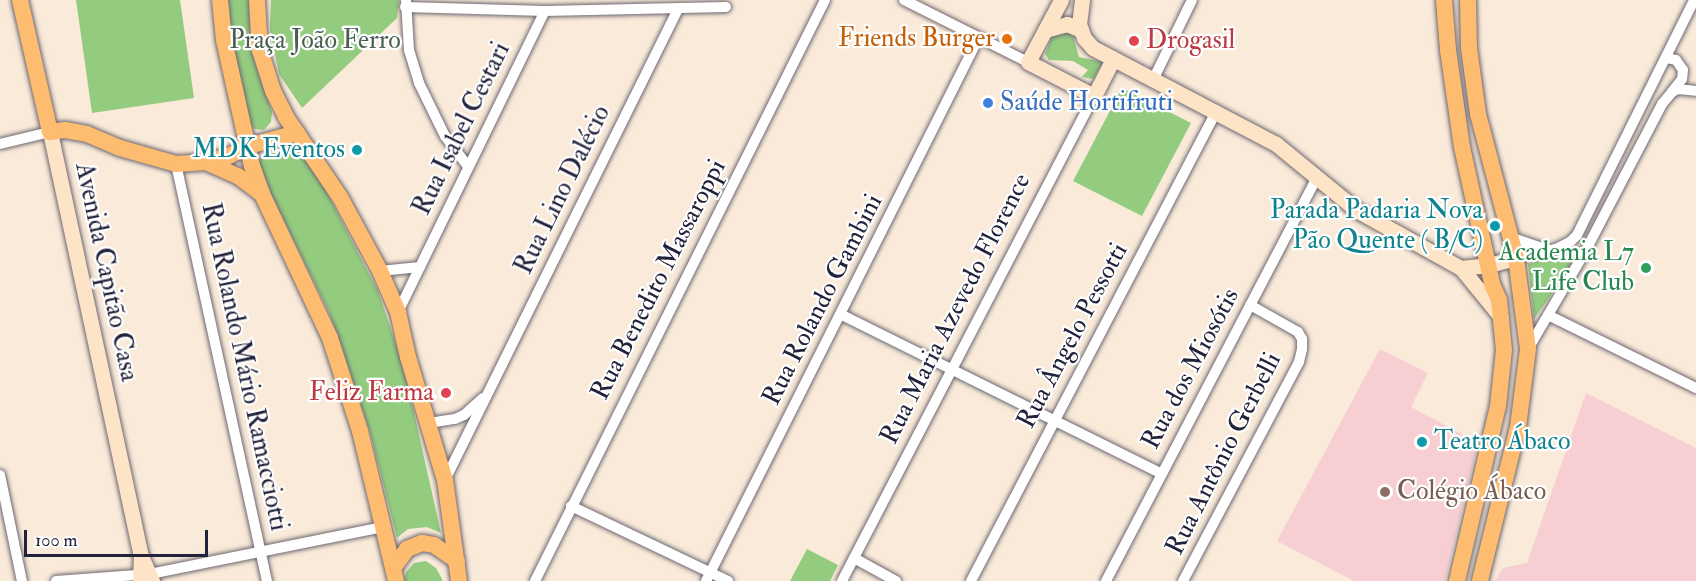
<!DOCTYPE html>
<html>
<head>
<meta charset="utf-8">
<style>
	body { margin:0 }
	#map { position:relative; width:1696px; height:581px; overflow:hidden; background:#f9ead9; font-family:"IM FELL Double Pica",serif }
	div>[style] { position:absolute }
	.built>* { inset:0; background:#f7cfd3 }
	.green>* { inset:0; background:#94cc7f }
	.roads { filter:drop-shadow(0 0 2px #6d6872) drop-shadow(0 0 2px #6d6872) }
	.street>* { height:10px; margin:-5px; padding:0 5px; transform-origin:5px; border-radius:5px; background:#fff }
	.secondary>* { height:15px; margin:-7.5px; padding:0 7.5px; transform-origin:7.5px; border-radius:7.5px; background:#fee4c6 }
	.primary>* { height:16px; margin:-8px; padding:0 8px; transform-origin:8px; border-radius:8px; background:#fdbc70 }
	.dots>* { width:16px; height:16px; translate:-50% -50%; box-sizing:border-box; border:3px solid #fff; border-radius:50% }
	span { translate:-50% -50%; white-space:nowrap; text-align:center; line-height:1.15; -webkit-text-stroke:4.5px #fff; paint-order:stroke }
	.food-label { font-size:26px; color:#c56008 }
	.right { translate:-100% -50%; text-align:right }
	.park-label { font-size:26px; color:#4a5e53 }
	.health-label { font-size:26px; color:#be3a42 }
	.left { translate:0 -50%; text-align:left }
	.shop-label { font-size:26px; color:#366cbe }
	.street-label { font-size:26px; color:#22223b }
	.culture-label { font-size:26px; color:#0d838f }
	.leisure-label { font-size:26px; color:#27864d }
	.education-label { font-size:26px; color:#785e54 }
	.scale { position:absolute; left:24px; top:530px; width:184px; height:27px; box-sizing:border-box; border:3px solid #22223b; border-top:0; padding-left:8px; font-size:18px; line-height:21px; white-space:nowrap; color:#22223b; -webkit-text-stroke:4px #fff; paint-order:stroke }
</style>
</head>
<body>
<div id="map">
	<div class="built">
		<i style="clip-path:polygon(1380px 349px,1428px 373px,1411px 407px,1478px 443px,1445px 581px,1354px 581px,1277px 541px)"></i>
		<i style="clip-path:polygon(1586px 393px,1696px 448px,1696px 581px,1495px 581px,1503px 568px,1527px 563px)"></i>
	</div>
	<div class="green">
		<i style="clip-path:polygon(76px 0,180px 0,194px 98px,92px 113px)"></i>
		<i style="clip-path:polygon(225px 0,249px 0,251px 50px,272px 112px,271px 122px,264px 130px,255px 129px,247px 122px)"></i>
		<i style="clip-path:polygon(271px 0,399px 0,397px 18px,302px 108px,279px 74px,270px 29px)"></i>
		<i style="clip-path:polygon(1067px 29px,1073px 36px,1079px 57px,1103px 62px,1093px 79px,1082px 77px,1088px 70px,1073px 61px,1049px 60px,1045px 54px,1053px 34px)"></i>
		<i style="clip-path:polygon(1122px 88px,1191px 123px,1142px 216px,1073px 181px)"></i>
		<i style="clip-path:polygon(285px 150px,300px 151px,313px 166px,378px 291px,404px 368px,441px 533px,427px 527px,408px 529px,397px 538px,370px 432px,329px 312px,256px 164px,263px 156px)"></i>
		<i style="clip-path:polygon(1583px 245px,1558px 285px,1534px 319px,1528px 264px)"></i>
		<i style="clip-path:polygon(807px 549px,838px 565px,830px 581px,790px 581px)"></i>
		<i style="clip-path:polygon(426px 561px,436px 568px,443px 581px,404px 581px,406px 572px,414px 563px)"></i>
	</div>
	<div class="roads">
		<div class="street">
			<i style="left:406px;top:0;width:50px;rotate:86.6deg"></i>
			<i style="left:409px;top:50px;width:34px;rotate:73deg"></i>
			<i style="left:419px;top:83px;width:59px;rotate:63.9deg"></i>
			<i style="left:445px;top:136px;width:38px;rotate:53deg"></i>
			<i style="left:904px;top:0;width:139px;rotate:26.6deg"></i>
			<i style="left:405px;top:7px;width:140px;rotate:1.6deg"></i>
			<i style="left:545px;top:11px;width:181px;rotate:-1.3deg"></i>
			<i style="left:1666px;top:58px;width:10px;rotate:11deg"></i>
			<i style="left:1676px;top:60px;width:12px;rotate:55deg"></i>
			<i style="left:1683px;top:70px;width:9px;rotate:96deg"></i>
			<i style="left:1682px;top:79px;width:16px;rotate:128deg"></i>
			<i style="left:1153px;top:80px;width:89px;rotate:-64deg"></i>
			<i style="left:0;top:144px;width:51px;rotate:-13.5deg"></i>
			<i style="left:176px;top:164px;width:427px;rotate:77.7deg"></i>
			<i style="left:1510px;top:237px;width:36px;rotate:19deg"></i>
			<i style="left:1516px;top:258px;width:41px;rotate:-12.7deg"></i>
			<i style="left:1556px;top:249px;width:16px;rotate:-27deg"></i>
			<i style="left:1570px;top:242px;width:10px;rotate:-45deg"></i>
			<i style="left:1577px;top:235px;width:263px;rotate:-63.5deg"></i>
			<i style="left:380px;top:271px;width:40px;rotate:-5.7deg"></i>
			<i style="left:398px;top:312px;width:335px;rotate:-64deg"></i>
			<i style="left:842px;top:315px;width:357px;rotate:26.4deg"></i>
			<i style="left:1548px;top:315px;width:165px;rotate:26.3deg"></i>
			<i style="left:1528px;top:349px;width:113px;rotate:-59.6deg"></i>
			<i style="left:1585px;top:252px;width:167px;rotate:-62.5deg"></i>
			<i style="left:1662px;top:104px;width:16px;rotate:-50deg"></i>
			<i style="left:1672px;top:92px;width:7px;rotate:-27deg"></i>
			<i style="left:1678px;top:89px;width:18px;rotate:6deg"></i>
			<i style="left:429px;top:423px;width:26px;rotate:-9deg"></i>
			<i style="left:455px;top:419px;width:10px;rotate:-24deg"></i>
			<i style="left:464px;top:415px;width:25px;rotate:-42deg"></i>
			<i style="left:0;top:475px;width:108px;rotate:78.3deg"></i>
			<i style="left:445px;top:480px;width:525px;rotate:-63.68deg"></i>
			<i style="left:571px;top:506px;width:174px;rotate:25.5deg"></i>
			<i style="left:854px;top:558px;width:48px;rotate:28.7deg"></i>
			<i style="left:56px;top:581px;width:94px;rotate:-4.3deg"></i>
			<i style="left:150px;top:574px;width:239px;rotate:-11.4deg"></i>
			<i style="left:535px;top:581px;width:649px;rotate:-63.47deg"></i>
			<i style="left:706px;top:581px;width:606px;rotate:-63.35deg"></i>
			<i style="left:842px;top:581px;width:547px;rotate:-62.54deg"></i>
			<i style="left:971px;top:581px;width:529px;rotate:-62.42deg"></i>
			<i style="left:1106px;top:581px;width:455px;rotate:-62.4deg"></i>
			<i style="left:1183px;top:581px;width:248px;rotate:-62.1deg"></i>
			<i style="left:1299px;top:362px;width:13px;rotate:-77deg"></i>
			<i style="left:1302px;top:349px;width:10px;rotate:-90deg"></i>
			<i style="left:1302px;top:339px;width:8px;rotate:-120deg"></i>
			<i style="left:1298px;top:332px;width:55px;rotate:-150.6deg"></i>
		</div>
		<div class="secondary">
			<i style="left:1061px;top:0;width:70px;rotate:118deg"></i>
			<i style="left:1028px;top:62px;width:74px;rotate:27.3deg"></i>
			<i style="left:1094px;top:96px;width:42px;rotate:-62.8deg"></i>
			<i style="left:1082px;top:0;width:24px;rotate:97deg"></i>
			<i style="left:1079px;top:24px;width:15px;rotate:70deg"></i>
			<i style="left:1084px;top:38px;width:13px;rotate:48deg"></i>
			<i style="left:1093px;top:48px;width:207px;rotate:27.7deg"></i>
			<i style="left:1276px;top:144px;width:106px;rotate:39.3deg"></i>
			<i style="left:1358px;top:211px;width:118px;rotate:29deg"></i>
			<i style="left:1461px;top:268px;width:63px;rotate:50.8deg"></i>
			<i style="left:1045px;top:30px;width:23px;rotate:-15deg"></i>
			<i style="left:1067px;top:24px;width:15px;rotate:23deg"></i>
			<i style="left:50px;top:132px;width:434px;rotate:77.9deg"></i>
			<i style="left:141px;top:556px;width:27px;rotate:66deg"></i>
			<i style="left:1461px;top:268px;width:28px;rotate:-6deg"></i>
			<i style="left:1489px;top:265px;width:28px;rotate:-15deg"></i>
			<i style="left:140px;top:581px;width:25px;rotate:-88deg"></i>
		</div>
		<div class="primary">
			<i style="left:20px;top:0;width:135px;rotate:77.2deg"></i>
			<i style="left:50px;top:132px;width:15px;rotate:-8deg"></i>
			<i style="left:65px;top:130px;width:22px;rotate:10deg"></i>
			<i style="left:87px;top:134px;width:36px;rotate:23deg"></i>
			<i style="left:120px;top:148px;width:58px;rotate:15.9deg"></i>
			<i style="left:176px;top:164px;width:30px;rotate:-4deg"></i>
			<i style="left:206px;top:162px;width:24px;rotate:-15deg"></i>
			<i style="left:229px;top:156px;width:21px;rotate:-28deg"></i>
			<i style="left:248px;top:146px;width:51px;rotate:-14.9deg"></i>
			<i style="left:220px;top:0;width:40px;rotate:84.3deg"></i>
			<i style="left:224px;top:40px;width:129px;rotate:77.5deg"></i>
			<i style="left:252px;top:166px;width:30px;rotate:70deg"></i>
			<i style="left:262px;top:194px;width:159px;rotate:64.7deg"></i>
			<i style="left:330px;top:338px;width:98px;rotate:72.1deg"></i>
			<i style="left:360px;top:431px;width:154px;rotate:76.5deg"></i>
			<i style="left:257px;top:0;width:50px;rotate:86.6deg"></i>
			<i style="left:260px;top:50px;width:43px;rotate:72.4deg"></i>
			<i style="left:273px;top:91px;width:29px;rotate:63deg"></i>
			<i style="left:286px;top:117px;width:97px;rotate:56deg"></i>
			<i style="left:340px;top:197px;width:84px;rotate:61.6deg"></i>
			<i style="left:380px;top:271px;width:45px;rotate:66.3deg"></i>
			<i style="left:398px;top:312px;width:46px;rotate:77.5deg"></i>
			<i style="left:408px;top:357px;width:128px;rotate:73.3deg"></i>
			<i style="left:445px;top:480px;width:102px;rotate:82.1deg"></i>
			<i style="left:1444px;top:0;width:50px;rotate:85.4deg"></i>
			<i style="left:1448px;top:50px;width:98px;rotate:81.8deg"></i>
			<i style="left:1462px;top:147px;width:140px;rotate:77.6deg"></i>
			<i style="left:1492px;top:284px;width:17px;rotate:66deg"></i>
			<i style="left:1499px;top:300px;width:50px;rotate:84.3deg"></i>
			<i style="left:1504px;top:350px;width:56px;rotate:96.1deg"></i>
			<i style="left:1498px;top:406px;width:180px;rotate:103.2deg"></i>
			<i style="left:1468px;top:0;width:48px;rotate:88.8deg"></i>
			<i style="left:1469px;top:48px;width:67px;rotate:82.2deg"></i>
			<i style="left:1478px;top:114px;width:149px;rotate:75.2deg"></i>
			<i style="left:1516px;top:258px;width:92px;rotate:82.5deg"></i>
			<i style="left:1528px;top:349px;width:79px;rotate:97.3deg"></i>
			<i style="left:1518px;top:427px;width:159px;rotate:103.9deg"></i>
			<i style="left:206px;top:162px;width:35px;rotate:24deg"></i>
			<i style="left:238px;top:176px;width:30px;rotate:37deg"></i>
			<i style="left:394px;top:567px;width:22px;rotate:-54deg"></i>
			<i style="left:407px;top:549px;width:16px;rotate:-22deg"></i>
			<i style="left:422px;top:543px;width:12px;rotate:9deg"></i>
			<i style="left:434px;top:545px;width:28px;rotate:35deg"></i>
		</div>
	</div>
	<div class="dots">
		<i style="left:1007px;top:39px;background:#e8710a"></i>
		<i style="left:1134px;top:41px;background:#e0444e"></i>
		<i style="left:988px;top:103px;background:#3f7fe0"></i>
		<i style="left:357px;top:150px;background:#0f9aa8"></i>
		<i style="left:1495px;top:226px;background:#0f9aa8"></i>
		<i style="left:1646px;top:268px;background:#2e9e5b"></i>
		<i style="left:446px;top:393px;background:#e0444e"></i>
		<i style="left:1422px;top:442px;background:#0f9aa8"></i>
		<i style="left:1385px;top:492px;background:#8d6e63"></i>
	</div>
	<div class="food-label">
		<span class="right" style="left:995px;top:39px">Friends Burger</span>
	</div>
	<div class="park-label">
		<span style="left:315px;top:41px">Praça João Ferro</span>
	</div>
	<div class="health-label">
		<span class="left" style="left:1146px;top:41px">Drogasil</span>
		<span class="right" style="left:434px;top:393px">Feliz Farma</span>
	</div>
	<div class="shop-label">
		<span class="left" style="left:1000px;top:103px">Saúde Hortifruti</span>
	</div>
	<div class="street-label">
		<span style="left:462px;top:129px;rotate:-64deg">Rua Isabel Cestari</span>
		<span style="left:563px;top:190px;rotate:-64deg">Rua Lino Dalécio</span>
		<span style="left:106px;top:272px;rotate:78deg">Avenida Capitão Casa</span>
		<span style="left:659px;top:280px;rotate:-63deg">Rua Benedito Massaroppi</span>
		<span style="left:823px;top:300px;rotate:-63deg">Rua Rolando Gambini</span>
		<span style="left:956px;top:309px;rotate:-63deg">Rua Maria Azevedo Florence</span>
		<span style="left:1073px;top:336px;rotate:-62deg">Rua Ângelo Pessotti</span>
		<span style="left:244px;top:367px;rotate:78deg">Rua Rolando Mário Ramacciotti</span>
		<span style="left:1191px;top:369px;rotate:-62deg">Rua dos Miosótis</span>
		<span style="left:1224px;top:454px;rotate:-63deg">Rua Antônio Gerbelli</span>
	</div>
	<div class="culture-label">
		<span class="right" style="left:345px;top:150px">MDK Eventos</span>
		<span class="right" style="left:1483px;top:226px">Parada Padaria Nova<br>Pão Quente ( B/C)</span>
		<span class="left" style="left:1434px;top:442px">Teatro Ábaco</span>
	</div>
	<div class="leisure-label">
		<span class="right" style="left:1634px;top:268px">Academia L7<br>Life Club</span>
	</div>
	<div class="education-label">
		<span class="left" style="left:1397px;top:492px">Colégio Ábaco</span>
	</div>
	<div class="scale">100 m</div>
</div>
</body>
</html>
